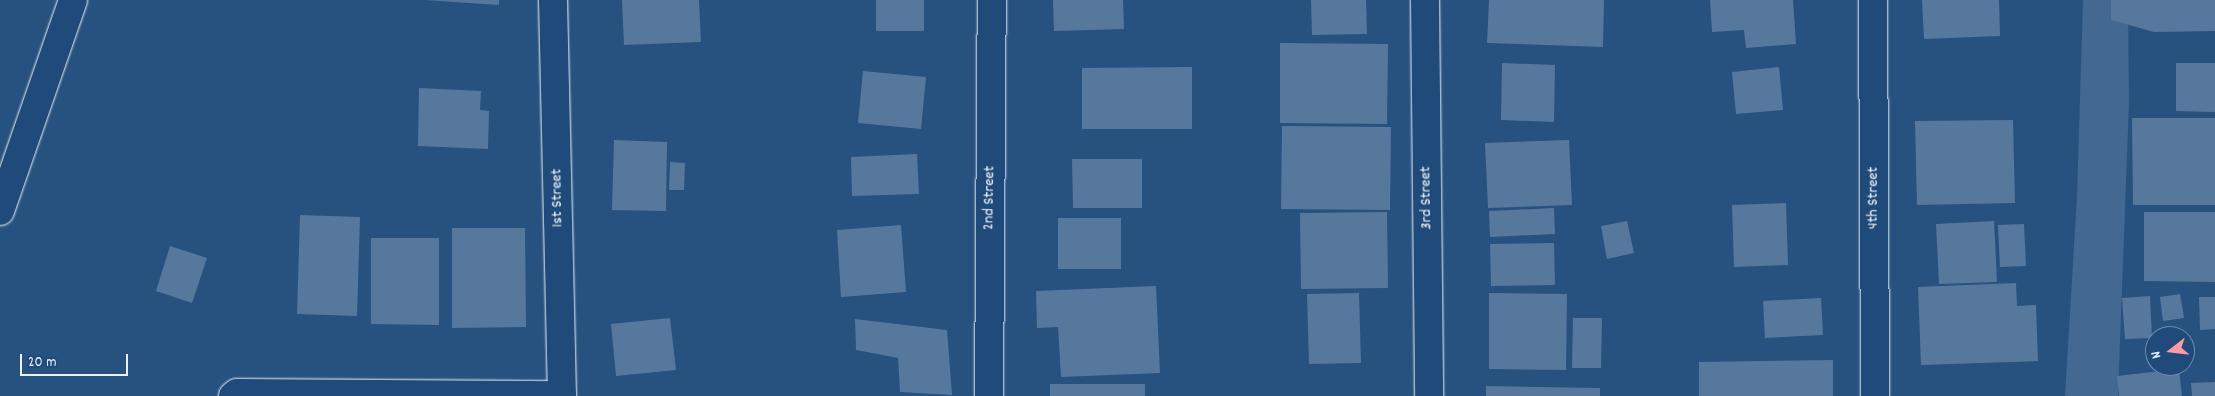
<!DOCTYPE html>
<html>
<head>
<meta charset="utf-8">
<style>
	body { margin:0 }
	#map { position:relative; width:2215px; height:396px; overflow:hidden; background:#27517f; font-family:Dekko,sans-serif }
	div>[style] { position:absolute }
	.green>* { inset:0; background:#436891 }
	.building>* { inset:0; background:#57789d }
	.roads { filter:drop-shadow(0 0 1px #e8f1f8) drop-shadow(0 0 1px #e8f1f8) }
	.street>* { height:28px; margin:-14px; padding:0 14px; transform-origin:14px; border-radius:14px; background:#1f4a7a }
	.secondary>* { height:28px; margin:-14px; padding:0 14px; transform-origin:14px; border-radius:14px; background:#1f4a7a }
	span { translate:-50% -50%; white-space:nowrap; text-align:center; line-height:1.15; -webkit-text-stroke:4px #1f4a7a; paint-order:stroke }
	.street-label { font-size:16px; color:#e8f1f8 }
	.north { position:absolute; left:2145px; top:326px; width:50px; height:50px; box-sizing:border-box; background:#1f4a7a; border:1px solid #6f8dac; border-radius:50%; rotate:254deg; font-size:14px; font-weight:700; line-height:20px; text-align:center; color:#e8f1f8 }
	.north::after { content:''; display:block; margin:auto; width:18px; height:22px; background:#ff9aa2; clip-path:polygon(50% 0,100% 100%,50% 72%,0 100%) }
	.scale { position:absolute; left:20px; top:354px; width:108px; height:22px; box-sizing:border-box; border:2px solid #e8f1f8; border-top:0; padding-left:6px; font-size:15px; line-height:18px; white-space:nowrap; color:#e8f1f8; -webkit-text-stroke:4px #1f4a7a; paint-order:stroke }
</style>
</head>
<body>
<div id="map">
	<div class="green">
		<i style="clip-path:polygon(2083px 0,2128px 0,2129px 103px,2118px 396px,2065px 396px,2077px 196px)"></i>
	</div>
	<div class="building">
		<i style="clip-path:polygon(425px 0,499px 0,499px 5px)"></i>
		<i style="clip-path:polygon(622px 0,699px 0,701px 42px,624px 45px)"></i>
		<i style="clip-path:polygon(876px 0,924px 0,924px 31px,876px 31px)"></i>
		<i style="clip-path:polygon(1053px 0,1123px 0,1124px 29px,1054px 31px)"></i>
		<i style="clip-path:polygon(1311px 0,1366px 0,1367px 34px,1312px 35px)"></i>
		<i style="clip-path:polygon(1489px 0,1604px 0,1603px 47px,1487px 43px)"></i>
		<i style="clip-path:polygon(1710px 0,1793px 0,1796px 44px,1746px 48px,1744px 30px,1712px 32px)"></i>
		<i style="clip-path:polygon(1922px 0,1999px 0,2000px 36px,1924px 39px)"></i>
		<i style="clip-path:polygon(2111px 0,2215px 0,2215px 31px,2154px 32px,2111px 20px)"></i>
		<i style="clip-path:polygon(1280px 43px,1388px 44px,1387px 124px,1280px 123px)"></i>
		<i style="clip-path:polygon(1502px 63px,1555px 65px,1554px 122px,1501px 120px)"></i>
		<i style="clip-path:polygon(2176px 63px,2215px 63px,2215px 112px,2176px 111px)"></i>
		<i style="clip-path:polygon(1192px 67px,1192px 129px,1082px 129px,1082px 68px)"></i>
		<i style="clip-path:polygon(1779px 67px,1783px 110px,1736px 114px,1732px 72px)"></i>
		<i style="clip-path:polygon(863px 71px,926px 77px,921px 129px,858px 123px)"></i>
		<i style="clip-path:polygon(419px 88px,481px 91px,480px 110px,489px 111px,488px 149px,418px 146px)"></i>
		<i style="clip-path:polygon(2132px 118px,2215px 118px,2215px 205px,2133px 205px)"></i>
		<i style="clip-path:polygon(2013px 120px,2015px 203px,1917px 205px,1915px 121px)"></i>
		<i style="clip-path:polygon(1282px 126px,1391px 127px,1390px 210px,1281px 209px)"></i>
		<i style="clip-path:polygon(614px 140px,667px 142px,666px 211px,612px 210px)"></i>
		<i style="clip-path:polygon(1569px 140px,1572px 205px,1488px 208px,1485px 143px)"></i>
		<i style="clip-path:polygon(917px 154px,919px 194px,852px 196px,851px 157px)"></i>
		<i style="clip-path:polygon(1072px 159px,1142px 159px,1142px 208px,1073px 208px)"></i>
		<i style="clip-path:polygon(670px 162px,685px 163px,684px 190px,669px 190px)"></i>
		<i style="clip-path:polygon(1786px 203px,1788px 265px,1734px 267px,1732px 205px)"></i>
		<i style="clip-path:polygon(1554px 208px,1555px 234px,1490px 237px,1489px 211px)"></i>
		<i style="clip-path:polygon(1387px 212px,1388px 288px,1301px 289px,1300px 213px)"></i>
		<i style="clip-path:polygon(2144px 212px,2215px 212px,2215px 282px,2144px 281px)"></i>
		<i style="clip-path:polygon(300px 215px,360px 217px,357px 316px,297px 314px)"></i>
		<i style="clip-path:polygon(1058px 218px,1121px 218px,1121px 269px,1058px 269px)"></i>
		<i style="clip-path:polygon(1627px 221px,1634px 253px,1607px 259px,1601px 226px)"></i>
		<i style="clip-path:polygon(1994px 221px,1997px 282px,1939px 284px,1936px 224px)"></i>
		<i style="clip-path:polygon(2024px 224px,2026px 266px,2000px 267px,1998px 225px)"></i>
		<i style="clip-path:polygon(901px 225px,906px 292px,841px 297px,837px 230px)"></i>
		<i style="clip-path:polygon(452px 228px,525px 228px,526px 327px,452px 328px)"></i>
		<i style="clip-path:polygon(371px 238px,439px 238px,439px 325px,371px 324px)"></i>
		<i style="clip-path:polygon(1554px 243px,1555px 285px,1491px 286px,1490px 244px)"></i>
		<i style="clip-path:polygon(170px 246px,207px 258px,192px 303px,156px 291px)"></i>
		<i style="clip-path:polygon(2016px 283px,2017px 306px,2036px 305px,2038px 361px,1921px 365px,1918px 287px)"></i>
		<i style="clip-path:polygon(1156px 286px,1160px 373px,1061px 377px,1058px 327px,1037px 328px,1036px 291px)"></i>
		<i style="clip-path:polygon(1359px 293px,1361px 363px,1309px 364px,1307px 294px)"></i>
		<i style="clip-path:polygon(1489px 293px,1567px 294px,1566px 370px,1489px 369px)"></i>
		<i style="clip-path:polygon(2180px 294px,2184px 318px,2163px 321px,2160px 297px)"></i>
		<i style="clip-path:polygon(2150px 296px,2152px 338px,2125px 339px,2122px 298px)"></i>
		<i style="clip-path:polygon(2199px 297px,2215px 297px,2215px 329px,2200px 330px)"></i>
		<i style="clip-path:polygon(1821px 298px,1823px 335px,1765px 338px,1763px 301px)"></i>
		<i style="clip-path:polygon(670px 318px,676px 370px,616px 376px,611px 324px)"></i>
		<i style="clip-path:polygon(1573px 318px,1602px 318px,1601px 368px,1572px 368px)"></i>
		<i style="clip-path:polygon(855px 319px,947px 330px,952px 395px,900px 392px,898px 358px,856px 350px)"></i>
		<i style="clip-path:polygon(1833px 360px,1833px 396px,1699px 396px,1699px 362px)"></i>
		<i style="clip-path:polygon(2179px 369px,2182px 396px,2119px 396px,2117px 376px)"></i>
		<i style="clip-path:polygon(2215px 382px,2215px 396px,2192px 396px,2191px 383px)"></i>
		<i style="clip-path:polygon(1050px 384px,1145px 384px,1145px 396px,1050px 396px)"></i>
		<i style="clip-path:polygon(1486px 386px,1600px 388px,1600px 396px,1486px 396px)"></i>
	</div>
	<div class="roads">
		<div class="street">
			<i style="left:553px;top:0;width:396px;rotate:88.7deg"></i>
			<i style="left:1425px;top:0;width:396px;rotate:89.4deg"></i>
			<i style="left:1873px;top:0;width:396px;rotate:89.7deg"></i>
			<i style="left:233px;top:396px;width:5px;rotate:-37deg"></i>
			<i style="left:237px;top:393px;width:325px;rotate:0.4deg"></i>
			<i style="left:989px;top:396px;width:396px;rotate:-89.6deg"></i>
		</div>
		<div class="secondary">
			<i style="left:0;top:211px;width:223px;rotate:-70.9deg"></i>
		</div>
	</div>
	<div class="street-label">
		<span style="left:558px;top:198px;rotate:-91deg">1st Street</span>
		<span style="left:990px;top:198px;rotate:-89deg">2nd Street</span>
		<span style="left:1427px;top:198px;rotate:-91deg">3rd Street</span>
		<span style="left:1874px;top:198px;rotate:-90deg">4th Street</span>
	</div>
	<div class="north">N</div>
	<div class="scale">20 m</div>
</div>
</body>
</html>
